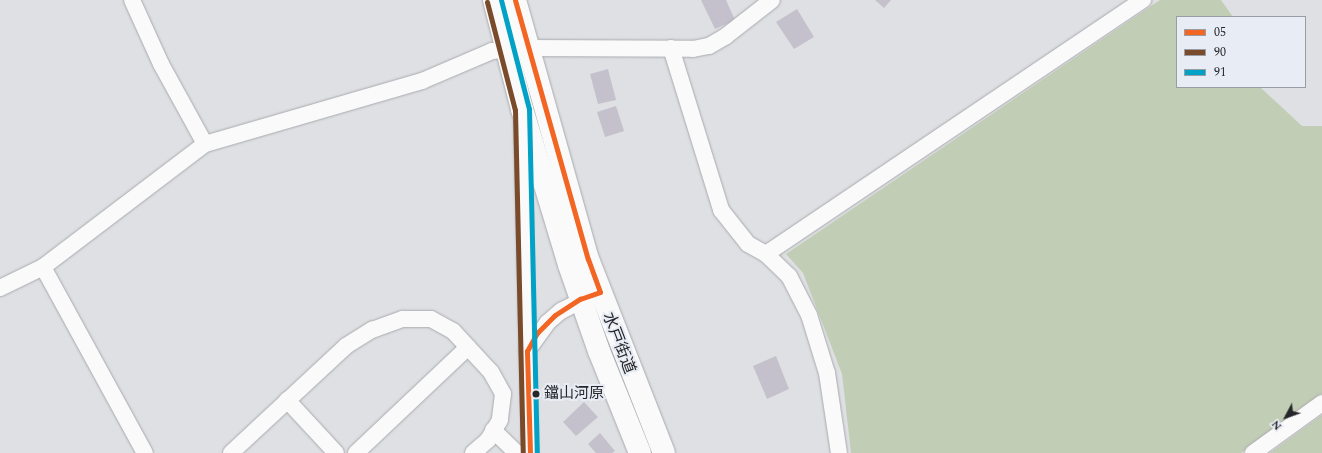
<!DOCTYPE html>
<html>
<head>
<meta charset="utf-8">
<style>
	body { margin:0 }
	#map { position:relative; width:1322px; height:453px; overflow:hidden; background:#dee0e4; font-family:Spectral,"Noto Sans JP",serif }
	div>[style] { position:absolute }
	.green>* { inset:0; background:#c2cdb5 }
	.building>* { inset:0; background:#c5c1cc }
	.roads { filter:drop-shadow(0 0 1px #a9aaad) drop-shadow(0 0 1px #a9aaad) }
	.minor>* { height:16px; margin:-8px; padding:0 8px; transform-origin:8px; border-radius:8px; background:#fafafb }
	.highway>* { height:22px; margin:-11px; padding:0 11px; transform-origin:11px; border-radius:11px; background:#fafafb }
	.bus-1>* { height:5px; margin:-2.5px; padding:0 2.5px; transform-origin:2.5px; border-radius:2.5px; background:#f26522 }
	.bus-2>* { height:5px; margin:-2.5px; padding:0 2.5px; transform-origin:2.5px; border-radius:2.5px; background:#7a4b2a }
	.bus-3>* { height:5px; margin:-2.5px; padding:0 2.5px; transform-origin:2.5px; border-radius:2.5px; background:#02a2c6 }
	.dots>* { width:11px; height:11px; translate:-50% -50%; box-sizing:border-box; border:2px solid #e8ecf4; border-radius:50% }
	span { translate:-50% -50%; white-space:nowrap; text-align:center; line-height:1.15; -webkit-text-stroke:4px #e8ecf4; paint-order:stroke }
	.bus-label { font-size:15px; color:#26272a }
	.left { translate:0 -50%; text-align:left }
	.street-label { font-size:16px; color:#26272a }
	.legend { position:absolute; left:1176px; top:16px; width:130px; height:72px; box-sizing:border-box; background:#e8ecf4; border:1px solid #9a9da3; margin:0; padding:5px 7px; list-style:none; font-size:12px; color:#26272a }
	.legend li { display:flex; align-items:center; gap:8px; height:20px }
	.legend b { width:20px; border:1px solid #9a9da3 }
	.north { position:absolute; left:1266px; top:397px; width:40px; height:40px; -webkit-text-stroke:3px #e8ecf4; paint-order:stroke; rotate:229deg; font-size:11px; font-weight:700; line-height:16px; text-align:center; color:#26272a }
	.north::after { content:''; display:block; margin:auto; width:14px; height:18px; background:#26272a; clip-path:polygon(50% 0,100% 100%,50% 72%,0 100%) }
</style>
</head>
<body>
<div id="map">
	<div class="green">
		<i style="clip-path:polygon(1160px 0,1221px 0,1233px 17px,1177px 17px,1177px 87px,1260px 87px,1302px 126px,1322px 126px,1322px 394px,1241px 453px,851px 453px,842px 374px,803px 273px,786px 254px)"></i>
		<i style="clip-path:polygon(1322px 415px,1322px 453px,1270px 453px)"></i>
	</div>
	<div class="building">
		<i style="clip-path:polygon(701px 0,726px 0,735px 20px,715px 29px)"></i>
		<i style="clip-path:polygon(875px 0,891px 0,884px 8px)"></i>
		<i style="clip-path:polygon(797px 9px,814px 37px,794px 49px,776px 22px)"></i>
		<i style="clip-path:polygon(608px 69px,616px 100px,598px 104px,590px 74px)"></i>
		<i style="clip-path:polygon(616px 106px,624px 131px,605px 137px,597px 112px)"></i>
		<i style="clip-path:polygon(776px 356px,789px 389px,767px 399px,753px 366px)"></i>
		<i style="clip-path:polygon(584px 402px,598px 417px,576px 436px,563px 422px)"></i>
		<i style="clip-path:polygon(600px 433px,615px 451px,612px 453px,596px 453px,588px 444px)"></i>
	</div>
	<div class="roads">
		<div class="minor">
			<i style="left:132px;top:0;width:70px;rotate:65.6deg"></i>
			<i style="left:161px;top:64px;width:91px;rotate:61.2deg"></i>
			<i style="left:671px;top:48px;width:170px;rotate:72.8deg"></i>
			<i style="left:721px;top:210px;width:43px;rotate:51.5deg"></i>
			<i style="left:748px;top:244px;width:21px;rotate:29deg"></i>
			<i style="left:766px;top:254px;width:32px;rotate:44deg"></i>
			<i style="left:789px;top:276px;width:44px;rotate:62.9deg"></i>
			<i style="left:809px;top:315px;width:61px;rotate:72.8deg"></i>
			<i style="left:827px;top:373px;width:81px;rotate:81.5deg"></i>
			<i style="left:522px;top:124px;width:329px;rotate:88.6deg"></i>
			<i style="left:766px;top:254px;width:455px;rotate:-34deg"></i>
			<i style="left:43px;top:267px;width:212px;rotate:61.3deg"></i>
			<i style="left:0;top:288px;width:48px;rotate:-26deg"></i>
			<i style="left:43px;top:267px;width:203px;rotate:-37.2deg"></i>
			<i style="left:205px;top:144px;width:226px;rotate:-16.2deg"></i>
			<i style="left:422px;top:81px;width:76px;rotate:-23.2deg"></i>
			<i style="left:492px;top:51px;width:37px;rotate:-5deg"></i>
			<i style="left:529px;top:48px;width:164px;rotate:0.3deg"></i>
			<i style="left:693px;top:49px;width:16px;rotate:-11deg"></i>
			<i style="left:709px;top:46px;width:20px;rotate:-30deg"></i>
			<i style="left:726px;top:36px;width:58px;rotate:-38deg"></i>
			<i style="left:527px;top:351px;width:34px;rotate:-54deg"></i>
			<i style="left:547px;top:323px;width:18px;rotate:-41deg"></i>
			<i style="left:561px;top:311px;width:33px;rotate:-27deg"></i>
			<i style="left:287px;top:400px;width:72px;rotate:47.2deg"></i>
			<i style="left:493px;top:430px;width:33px;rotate:44deg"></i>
			<i style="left:231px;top:453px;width:157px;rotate:-42.9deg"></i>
			<i style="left:346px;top:346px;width:31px;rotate:-32deg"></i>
			<i style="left:372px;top:330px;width:33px;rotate:-20deg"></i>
			<i style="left:403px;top:319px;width:28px"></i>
			<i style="left:431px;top:319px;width:25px;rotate:29deg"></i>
			<i style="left:453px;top:331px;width:56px;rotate:47.2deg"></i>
			<i style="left:491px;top:372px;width:25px;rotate:61deg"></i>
			<i style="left:503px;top:394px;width:26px;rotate:97deg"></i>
			<i style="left:500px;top:420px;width:23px;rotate:121deg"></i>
			<i style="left:488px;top:440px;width:20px;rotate:139deg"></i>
			<i style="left:356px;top:453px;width:154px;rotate:-43.4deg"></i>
			<i style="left:1253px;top:453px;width:85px;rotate:-35.9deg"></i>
		</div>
		<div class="highway">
			<i style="left:494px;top:0;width:113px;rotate:75.6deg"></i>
			<i style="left:522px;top:109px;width:163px;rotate:73.2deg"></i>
			<i style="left:569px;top:265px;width:91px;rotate:70.8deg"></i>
			<i style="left:599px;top:351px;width:110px;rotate:68.1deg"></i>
			<i style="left:515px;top:0;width:269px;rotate:74.3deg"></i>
			<i style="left:588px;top:259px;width:208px;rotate:68.6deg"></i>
		</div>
	</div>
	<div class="bus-1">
		<i style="left:515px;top:0;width:269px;rotate:74.3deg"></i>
		<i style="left:588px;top:259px;width:35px;rotate:70deg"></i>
		<i style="left:530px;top:453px;width:102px;rotate:-91.7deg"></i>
		<i style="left:527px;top:351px;width:21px;rotate:-61deg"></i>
		<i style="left:537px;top:333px;width:25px;rotate:-45deg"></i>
		<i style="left:555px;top:315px;width:30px;rotate:-33deg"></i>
		<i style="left:580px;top:299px;width:21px;rotate:-19deg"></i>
	</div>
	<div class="bus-2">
		<i style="left:487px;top:2px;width:112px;rotate:75.5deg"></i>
		<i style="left:515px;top:110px;width:343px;rotate:88.7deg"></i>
	</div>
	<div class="bus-3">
		<i style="left:501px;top:0;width:113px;rotate:75.6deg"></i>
		<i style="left:529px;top:109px;width:344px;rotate:88.7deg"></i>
	</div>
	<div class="dots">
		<i style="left:536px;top:394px;background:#26272a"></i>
	</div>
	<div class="bus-label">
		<span class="left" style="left:544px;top:394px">鐺山河原</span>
	</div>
	<div class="street-label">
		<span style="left:619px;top:343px;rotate:69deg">水戸街道</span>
	</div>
	<ul class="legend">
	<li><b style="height:5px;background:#f26522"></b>05</li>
	<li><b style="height:5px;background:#7a4b2a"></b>90</li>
	<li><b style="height:5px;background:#02a2c6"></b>91</li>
	</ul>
	<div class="north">N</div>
</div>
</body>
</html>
